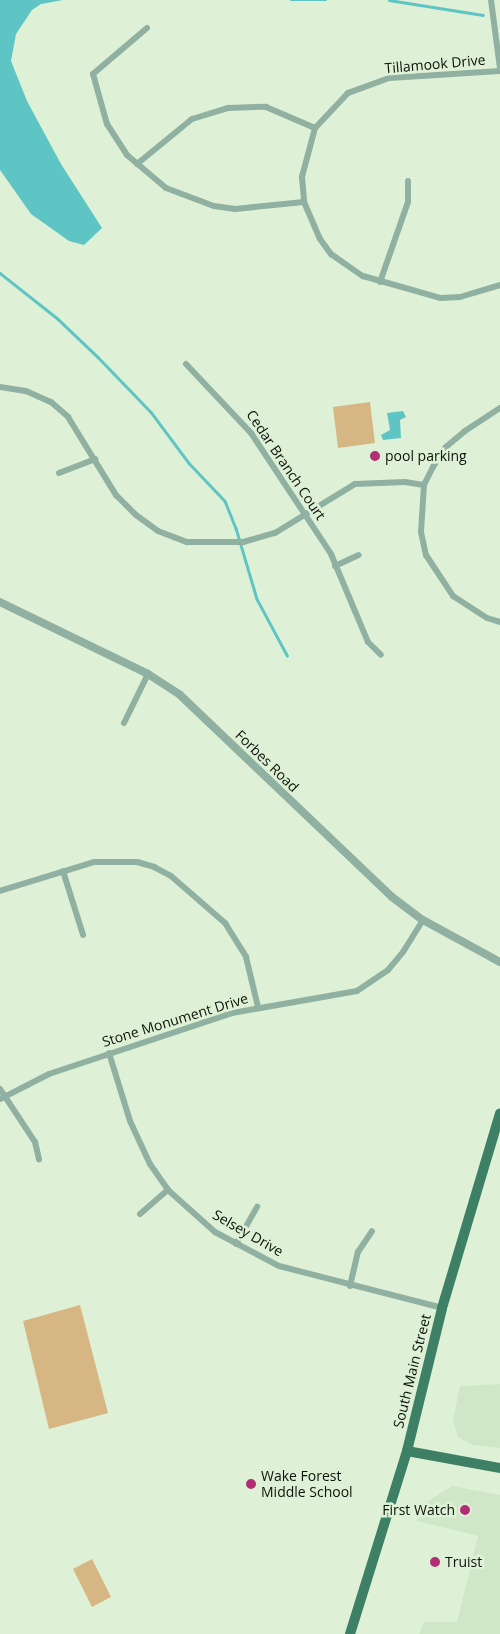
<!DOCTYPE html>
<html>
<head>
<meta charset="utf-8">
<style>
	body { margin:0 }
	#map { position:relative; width:500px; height:1634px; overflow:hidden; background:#def1d7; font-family:"Open Sans",sans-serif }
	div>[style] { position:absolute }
	.built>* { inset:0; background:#d0e7c7 }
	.green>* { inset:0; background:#d6b683 }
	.water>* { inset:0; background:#5fc5c4 }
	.stream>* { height:2.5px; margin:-1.25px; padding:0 1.25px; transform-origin:1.25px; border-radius:1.25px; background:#5fc5c4 }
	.minor>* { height:6px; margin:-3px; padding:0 3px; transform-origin:3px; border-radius:3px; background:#90b1a1 }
	.tertiary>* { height:8px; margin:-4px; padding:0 4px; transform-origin:4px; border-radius:4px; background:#90b1a1 }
	.primary>* { height:10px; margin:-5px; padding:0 5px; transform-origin:5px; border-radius:5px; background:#3d8065 }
	.dots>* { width:14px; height:14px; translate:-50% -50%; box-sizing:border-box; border:2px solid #def1d7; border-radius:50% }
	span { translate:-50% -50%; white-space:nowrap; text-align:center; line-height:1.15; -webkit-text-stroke:5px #def1d7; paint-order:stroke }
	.street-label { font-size:14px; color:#0c1209 }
	.poi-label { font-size:14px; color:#0c1209 }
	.left { translate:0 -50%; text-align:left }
	.right { translate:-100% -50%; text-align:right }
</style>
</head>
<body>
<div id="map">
	<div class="built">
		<i style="clip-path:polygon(500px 1384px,500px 1448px,473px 1445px,458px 1437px,453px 1421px,460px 1386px)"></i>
		<i style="clip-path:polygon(452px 1486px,500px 1495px,500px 1634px,419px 1634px,424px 1622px,457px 1622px,478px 1536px,417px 1521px,419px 1507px)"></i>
	</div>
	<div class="green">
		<i style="clip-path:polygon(370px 402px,375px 443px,338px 448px,333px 407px)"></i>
		<i style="clip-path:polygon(80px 1305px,108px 1413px,49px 1429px,23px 1321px)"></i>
		<i style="clip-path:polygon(92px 1559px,111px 1597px,92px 1607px,73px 1569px)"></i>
	</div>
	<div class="water">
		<i style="clip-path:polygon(0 0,63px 0,41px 4px,32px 10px,16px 34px,11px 61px,27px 101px,61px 164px,102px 228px,84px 245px,69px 241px,31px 214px,0 170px)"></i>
		<i style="clip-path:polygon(403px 411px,406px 417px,400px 420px,401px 438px,383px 440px,381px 435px,390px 430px,387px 413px)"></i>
	</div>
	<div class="stream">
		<i style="left:291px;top:0;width:35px"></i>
		<i style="left:389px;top:0;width:95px;rotate:9.1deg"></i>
		<i style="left:0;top:273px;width:73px;rotate:38.3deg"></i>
		<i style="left:57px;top:318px;width:57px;rotate:43.6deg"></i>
		<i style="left:98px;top:357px;width:76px;rotate:46.1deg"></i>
		<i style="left:151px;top:412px;width:64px;rotate:53.3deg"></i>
		<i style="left:189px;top:463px;width:52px;rotate:46.5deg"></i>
		<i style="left:225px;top:501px;width:29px;rotate:68deg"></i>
		<i style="left:236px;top:528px;width:74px;rotate:73.5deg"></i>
		<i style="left:257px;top:599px;width:64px;rotate:61.8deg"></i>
	</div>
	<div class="minor">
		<i style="left:491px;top:0;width:69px;rotate:82.5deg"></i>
		<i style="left:147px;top:28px;width:71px;rotate:139.6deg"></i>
		<i style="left:93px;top:74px;width:52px;rotate:74.4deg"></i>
		<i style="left:107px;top:124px;width:37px;rotate:57deg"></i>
		<i style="left:127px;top:155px;width:51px;rotate:40.2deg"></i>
		<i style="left:166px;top:188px;width:51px;rotate:20.6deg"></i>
		<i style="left:214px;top:206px;width:21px;rotate:8deg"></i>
		<i style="left:235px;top:209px;width:69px;rotate:-5.8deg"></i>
		<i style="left:500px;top:71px;width:111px;rotate:176.4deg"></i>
		<i style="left:389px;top:78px;width:44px;rotate:159.9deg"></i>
		<i style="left:348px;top:93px;width:48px;rotate:133.3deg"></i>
		<i style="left:315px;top:128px;width:51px;rotate:104.9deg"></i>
		<i style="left:302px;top:177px;width:25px;rotate:85deg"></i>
		<i style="left:304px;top:202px;width:40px;rotate:66.6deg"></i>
		<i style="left:320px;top:239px;width:19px;rotate:54deg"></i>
		<i style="left:331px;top:254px;width:39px;rotate:35deg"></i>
		<i style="left:363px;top:276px;width:81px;rotate:15.8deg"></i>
		<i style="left:441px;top:298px;width:19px;rotate:-3deg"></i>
		<i style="left:460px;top:297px;width:42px;rotate:-16.7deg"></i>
		<i style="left:137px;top:164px;width:71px;rotate:-39.3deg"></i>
		<i style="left:192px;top:119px;width:38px;rotate:-17deg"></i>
		<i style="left:228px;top:108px;width:38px;rotate:-2deg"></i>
		<i style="left:266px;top:107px;width:53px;rotate:23.2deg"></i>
		<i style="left:380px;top:282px;width:85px;rotate:-70.7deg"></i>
		<i style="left:408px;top:202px;width:21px;rotate:-90deg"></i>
		<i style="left:186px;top:364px;width:95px;rotate:46.7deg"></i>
		<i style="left:251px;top:433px;width:145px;rotate:56.5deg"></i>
		<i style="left:331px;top:554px;width:95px;rotate:67.2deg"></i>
		<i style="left:368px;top:642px;width:18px;rotate:45deg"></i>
		<i style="left:0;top:387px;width:26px;rotate:9deg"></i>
		<i style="left:26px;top:391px;width:27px;rotate:24deg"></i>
		<i style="left:51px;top:402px;width:23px;rotate:41deg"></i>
		<i style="left:68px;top:417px;width:92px;rotate:58.4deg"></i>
		<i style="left:116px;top:495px;width:28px;rotate:45deg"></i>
		<i style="left:136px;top:515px;width:27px;rotate:36deg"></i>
		<i style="left:158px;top:531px;width:31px;rotate:21deg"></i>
		<i style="left:187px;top:542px;width:56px"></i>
		<i style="left:243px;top:542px;width:33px;rotate:-16deg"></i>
		<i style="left:275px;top:533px;width:94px;rotate:-31.5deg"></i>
		<i style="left:355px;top:484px;width:50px;rotate:-2.3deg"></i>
		<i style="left:405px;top:482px;width:19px;rotate:9deg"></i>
		<i style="left:500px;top:408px;width:42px;rotate:146.7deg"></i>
		<i style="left:465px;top:431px;width:25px;rotate:140deg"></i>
		<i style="left:446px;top:447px;width:24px;rotate:123deg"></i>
		<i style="left:433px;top:467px;width:20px;rotate:117deg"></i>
		<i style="left:424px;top:485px;width:47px;rotate:93.7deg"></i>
		<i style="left:421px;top:532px;width:24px;rotate:78deg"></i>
		<i style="left:426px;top:555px;width:49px;rotate:56.6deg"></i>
		<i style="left:453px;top:596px;width:40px;rotate:32.9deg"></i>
		<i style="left:487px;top:618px;width:14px;rotate:17deg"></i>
		<i style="left:59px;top:473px;width:39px;rotate:-21deg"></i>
		<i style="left:335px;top:566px;width:26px;rotate:-25deg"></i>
		<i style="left:124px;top:723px;width:55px;rotate:-63.9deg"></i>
		<i style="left:63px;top:871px;width:67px;rotate:72.6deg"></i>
		<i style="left:0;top:891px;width:98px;rotate:-17.1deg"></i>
		<i style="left:94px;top:862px;width:43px"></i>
		<i style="left:137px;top:862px;width:18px;rotate:16deg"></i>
		<i style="left:154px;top:867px;width:19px;rotate:28deg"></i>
		<i style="left:171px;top:876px;width:72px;rotate:41deg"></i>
		<i style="left:225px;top:923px;width:40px;rotate:58deg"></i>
		<i style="left:246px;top:957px;width:51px;rotate:76.5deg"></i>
		<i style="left:109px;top:1053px;width:71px;rotate:72.8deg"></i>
		<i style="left:130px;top:1121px;width:47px;rotate:65.1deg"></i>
		<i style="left:150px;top:1164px;width:32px;rotate:55deg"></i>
		<i style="left:168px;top:1190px;width:63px;rotate:41.8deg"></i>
		<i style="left:215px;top:1232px;width:72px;rotate:28deg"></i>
		<i style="left:279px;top:1266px;width:168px;rotate:14.4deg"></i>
		<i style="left:0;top:1089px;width:64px;rotate:56.6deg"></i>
		<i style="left:35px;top:1142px;width:18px;rotate:77deg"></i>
		<i style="left:0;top:1099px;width:55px;rotate:-27deg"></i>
		<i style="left:49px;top:1074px;width:193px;rotate:-18.4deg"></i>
		<i style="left:232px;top:1013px;width:127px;rotate:-10deg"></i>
		<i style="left:357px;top:991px;width:37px;rotate:-34deg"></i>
		<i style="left:388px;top:970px;width:23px;rotate:-50deg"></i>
		<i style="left:403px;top:952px;width:38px;rotate:-58deg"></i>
		<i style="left:140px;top:1214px;width:37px;rotate:-41deg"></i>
		<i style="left:236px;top:1244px;width:43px;rotate:-60.4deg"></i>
		<i style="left:350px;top:1286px;width:35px;rotate:-77deg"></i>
		<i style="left:358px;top:1252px;width:25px;rotate:-56deg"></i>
	</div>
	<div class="tertiary">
		<i style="left:0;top:602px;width:165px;rotate:25.9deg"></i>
		<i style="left:148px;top:674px;width:38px;rotate:33deg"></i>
		<i style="left:180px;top:695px;width:293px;rotate:43.6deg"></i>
		<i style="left:392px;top:897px;width:39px;rotate:37deg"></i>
		<i style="left:423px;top:920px;width:88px;rotate:28.6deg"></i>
	</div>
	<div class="primary">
		<i style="left:407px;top:1451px;width:95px;rotate:10.4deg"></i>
		<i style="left:350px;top:1634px;width:192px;rotate:-72.7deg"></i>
		<i style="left:407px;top:1451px;width:147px;rotate:-76.2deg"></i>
		<i style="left:442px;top:1308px;width:203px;rotate:-73.4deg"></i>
	</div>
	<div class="dots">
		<i style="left:375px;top:456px;background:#b22d73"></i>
		<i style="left:251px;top:1484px;background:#b22d73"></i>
		<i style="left:465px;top:1510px;background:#b22d73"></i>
		<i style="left:435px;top:1562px;background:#b22d73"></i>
	</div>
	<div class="street-label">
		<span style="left:435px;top:64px;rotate:-5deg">Tillamook Drive</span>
		<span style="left:286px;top:465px;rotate:56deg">Cedar Branch Court</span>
		<span style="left:267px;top:761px;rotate:44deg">Forbes Road</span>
		<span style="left:175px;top:1020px;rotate:-17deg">Stone Monument Drive</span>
		<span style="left:248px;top:1233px;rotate:30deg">Selsey Drive</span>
		<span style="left:412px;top:1371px;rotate:-76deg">South Main Street</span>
	</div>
	<div class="poi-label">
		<span class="left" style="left:385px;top:456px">pool parking</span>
		<span class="left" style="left:261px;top:1484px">Wake Forest<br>Middle School</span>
		<span class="right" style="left:455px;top:1510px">First Watch</span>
		<span class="left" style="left:445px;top:1562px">Truist</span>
	</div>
</div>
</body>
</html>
